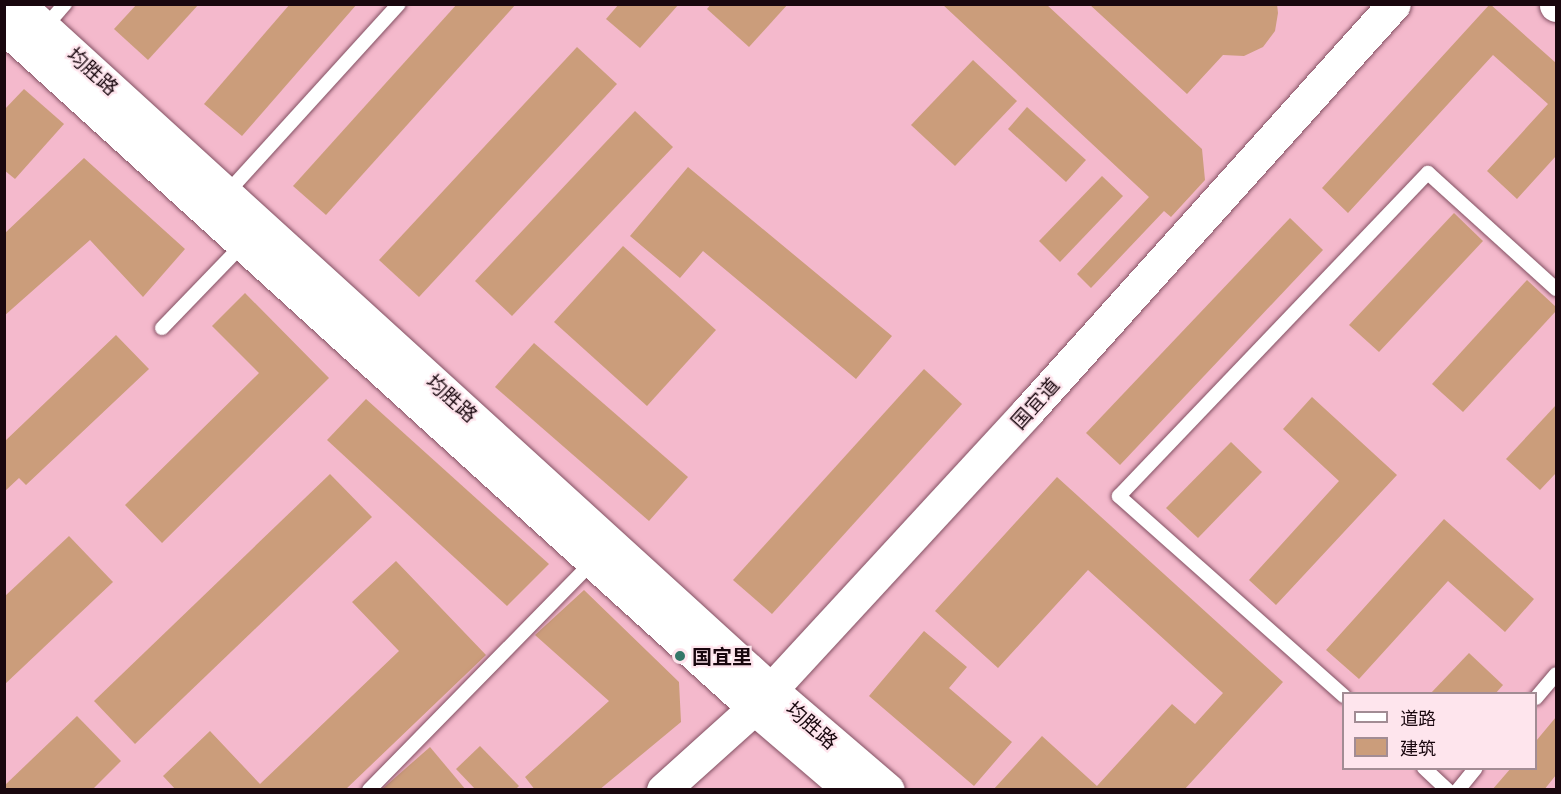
<!DOCTYPE html>
<html>
<head>
<meta charset="utf-8">
<style>
	body { margin:0 }
	#map { position:relative; width:1561px; height:794px; overflow:hidden; background:#f4b9cc; font-family:"IBM Plex Sans","Noto Sans SC",sans-serif }
	div>[style] { position:absolute }
	.building>* { inset:0; background:#cb9d7b }
	.roads { filter:drop-shadow(0 0 2px #825062) drop-shadow(0 0 2px #825062) }
	.service>* { height:14px; margin:-7px; padding:0 7px; transform-origin:7px; border-radius:7px; background:#fff }
	.tertiary>* { height:33px; margin:-16.5px; padding:0 16.5px; transform-origin:16.5px; border-radius:16.5px; background:#fff }
	.dots>* { width:16px; height:16px; translate:-50% -50%; box-sizing:border-box; border:3px solid #fee5ed; border-radius:50% }
	span { translate:-50% -50%; white-space:nowrap; text-align:center; line-height:1.15; -webkit-text-stroke:4.5px #fee5ed; paint-order:stroke }
	.street-label { font-size:20px; color:#19070e }
	.poi-label { font-size:20px; color:#19070e; font-weight:700 }
	.left { translate:0 -50%; text-align:left }
	.frame { position:absolute; inset:0; border:6px solid #19070e; pointer-events:none }
	.legend { position:absolute; left:1342px; top:692px; width:195px; height:78px; box-sizing:border-box; background:#fee5ed; border:2px solid #a28c94; margin:0; padding:8px 10px; list-style:none; font-size:18px; color:#19070e }
	.legend li { display:flex; align-items:center; gap:12px; height:30px }
	.legend b { width:30px; border:2px solid #a28c94 }
</style>
</head>
<body>
<div id="map">
	<div class="building">
		<i style="clip-path:polygon(137px 4px,199px 4px,148px 60px,114px 29px)"></i>
		<i style="clip-path:polygon(290px 4px,357px 4px,242px 136px,204px 104px)"></i>
		<i style="clip-path:polygon(457px 4px,516px 4px,326px 215px,293px 186px)"></i>
		<i style="clip-path:polygon(619px 4px,679px 4px,640px 48px,606px 19px)"></i>
		<i style="clip-path:polygon(711px 4px,788px 4px,749px 47px,707px 9px)"></i>
		<i style="clip-path:polygon(942px 4px,1046px 4px,1202px 149px,1205px 180px,1171px 217px,1164px 211px,1091px 288px,1077px 274px,1149px 197px)"></i>
		<i style="clip-path:polygon(1089px 4px,1277px 4px,1278px 13px,1275px 31px,1263px 47px,1244px 56px,1223px 55px,1187px 94px)"></i>
		<i style="clip-path:polygon(1490px 4px,1556px 63px,1556px 156px,1517px 199px,1487px 171px,1548px 104px,1493px 55px,1348px 213px,1322px 188px)"></i>
		<i style="clip-path:polygon(577px 47px,617px 84px,419px 297px,379px 260px)"></i>
		<i style="clip-path:polygon(973px 60px,1017px 101px,955px 166px,911px 125px)"></i>
		<i style="clip-path:polygon(24px 89px,64px 124px,15px 179px,4px 170px,4px 110px)"></i>
		<i style="clip-path:polygon(1027px 107px,1086px 160px,1066px 182px,1008px 129px)"></i>
		<i style="clip-path:polygon(635px 111px,673px 147px,512px 316px,475px 281px)"></i>
		<i style="clip-path:polygon(84px 158px,185px 249px,143px 297px,90px 240px,4px 316px,4px 234px)"></i>
		<i style="clip-path:polygon(688px 167px,892px 336px,856px 379px,703px 251px,680px 278px,630px 236px)"></i>
		<i style="clip-path:polygon(1102px 176px,1123px 196px,1060px 262px,1039px 241px)"></i>
		<i style="clip-path:polygon(1454px 213px,1483px 241px,1379px 352px,1349px 325px)"></i>
		<i style="clip-path:polygon(1290px 218px,1323px 250px,1120px 465px,1086px 433px)"></i>
		<i style="clip-path:polygon(623px 246px,716px 330px,647px 406px,554px 322px)"></i>
		<i style="clip-path:polygon(1527px 280px,1556px 307px,1556px 311px,1463px 412px,1432px 384px)"></i>
		<i style="clip-path:polygon(245px 293px,329px 378px,162px 543px,125px 505px,259px 373px,212px 326px)"></i>
		<i style="clip-path:polygon(116px 335px,149px 369px,26px 485px,19px 478px,4px 492px,4px 442px)"></i>
		<i style="clip-path:polygon(534px 343px,688px 477px,649px 521px,495px 387px)"></i>
		<i style="clip-path:polygon(924px 369px,962px 404px,772px 614px,733px 580px)"></i>
		<i style="clip-path:polygon(1312px 397px,1397px 475px,1276px 605px,1249px 580px,1339px 481px,1283px 429px)"></i>
		<i style="clip-path:polygon(366px 399px,549px 564px,507px 606px,327px 440px)"></i>
		<i style="clip-path:polygon(1556px 405px,1556px 473px,1540px 490px,1506px 459px)"></i>
		<i style="clip-path:polygon(1231px 442px,1262px 472px,1198px 538px,1166px 508px)"></i>
		<i style="clip-path:polygon(330px 474px,372px 517px,135px 744px,94px 701px)"></i>
		<i style="clip-path:polygon(1057px 477px,1283px 682px,1184px 790px,993px 790px,1042px 736px,1097px 786px,1172px 704px,1195px 724px,1223px 693px,1088px 570px,998px 668px,935px 611px)"></i>
		<i style="clip-path:polygon(1444px 519px,1534px 599px,1505px 632px,1448px 581px,1359px 679px,1326px 650px)"></i>
		<i style="clip-path:polygon(69px 536px,113px 582px,4px 685px,4px 597px)"></i>
		<i style="clip-path:polygon(396px 561px,486px 655px,345px 790px,176px 790px,163px 776px,210px 731px,260px 784px,399px 651px,352px 602px)"></i>
		<i style="clip-path:polygon(584px 590px,679px 682px,681px 722px,599px 790px,535px 790px,525px 777px,609px 701px,535px 635px)"></i>
		<i style="clip-path:polygon(924px 631px,967px 667px,949px 688px,1012px 742px,974px 786px,869px 696px)"></i>
		<i style="clip-path:polygon(1469px 653px,1503px 685px,1495px 694px,1430px 694px)"></i>
		<i style="clip-path:polygon(77px 716px,121px 761px,92px 790px,4px 790px,4px 786px)"></i>
		<i style="clip-path:polygon(1556px 717px,1556px 775px,1544px 790px,1492px 790px,1511px 768px,1536px 768px,1536px 741px)"></i>
		<i style="clip-path:polygon(480px 746px,519px 786px,515px 790px,476px 790px,456px 769px)"></i>
		<i style="clip-path:polygon(430px 747px,466px 790px,381px 790px)"></i>
	</div>
	<div class="roads">
		<div class="service">
			<i style="left:44px;top:28px;width:32px;rotate:-49deg"></i>
			<i style="left:225px;top:195px;width:258px;rotate:-47.7deg"></i>
			<i style="left:162px;top:328px;width:118px;rotate:-46deg"></i>
			<i style="left:1344px;top:696px;width:301px;rotate:-138.4deg"></i>
			<i style="left:1119px;top:496px;width:447px;rotate:-46.3deg"></i>
			<i style="left:1428px;top:173px;width:173px;rotate:42.2deg"></i>
			<i style="left:1536px;top:698px;width:31px;rotate:-50deg"></i>
			<i style="left:1424px;top:768px;width:33px;rotate:43deg"></i>
			<i style="left:369px;top:790px;width:320px;rotate:-45.6deg"></i>
			<i style="left:1458px;top:790px;width:28px;rotate:-51deg"></i>
		</div>
		<div class="tertiary">
			<i style="left:18px;top:4px;width:1017px;rotate:42.33deg"></i>
			<i style="left:770px;top:689px;width:155px;rotate:40.6deg"></i>
			<i style="left:1556px;top:4px;width:1px;rotate:90deg"></i>
			<i style="left:4px;top:27px;width:1013px;rotate:42.24deg"></i>
			<i style="left:754px;top:708px;width:126px;rotate:40.5deg"></i>
			<i style="left:663px;top:790px;width:122px;rotate:-42deg"></i>
			<i style="left:754px;top:708px;width:404px;rotate:-47.3deg"></i>
			<i style="left:1028px;top:411px;width:547px;rotate:-48.04deg"></i>
		</div>
	</div>
	<div class="dots">
		<i style="left:680px;top:656px;background:#347768"></i>
	</div>
	<div class="street-label">
		<span style="left:93px;top:71px;rotate:42deg">均胜路</span>
		<span style="left:452px;top:398px;rotate:42deg">均胜路</span>
		<span style="left:1035px;top:403px;rotate:-48deg">国宜道</span>
		<span style="left:812px;top:725px;rotate:41deg">均胜路</span>
	</div>
	<div class="poi-label">
		<span class="left" style="left:692px;top:656px">国宜里</span>
	</div>
	<div class="frame"></div>
	<ul class="legend">
	<li><b style="height:8px;background:#fff"></b>道路</li>
	<li><b style="height:16px;background:#cb9d7b"></b>建筑</li>
	</ul>
</div>
</body>
</html>
